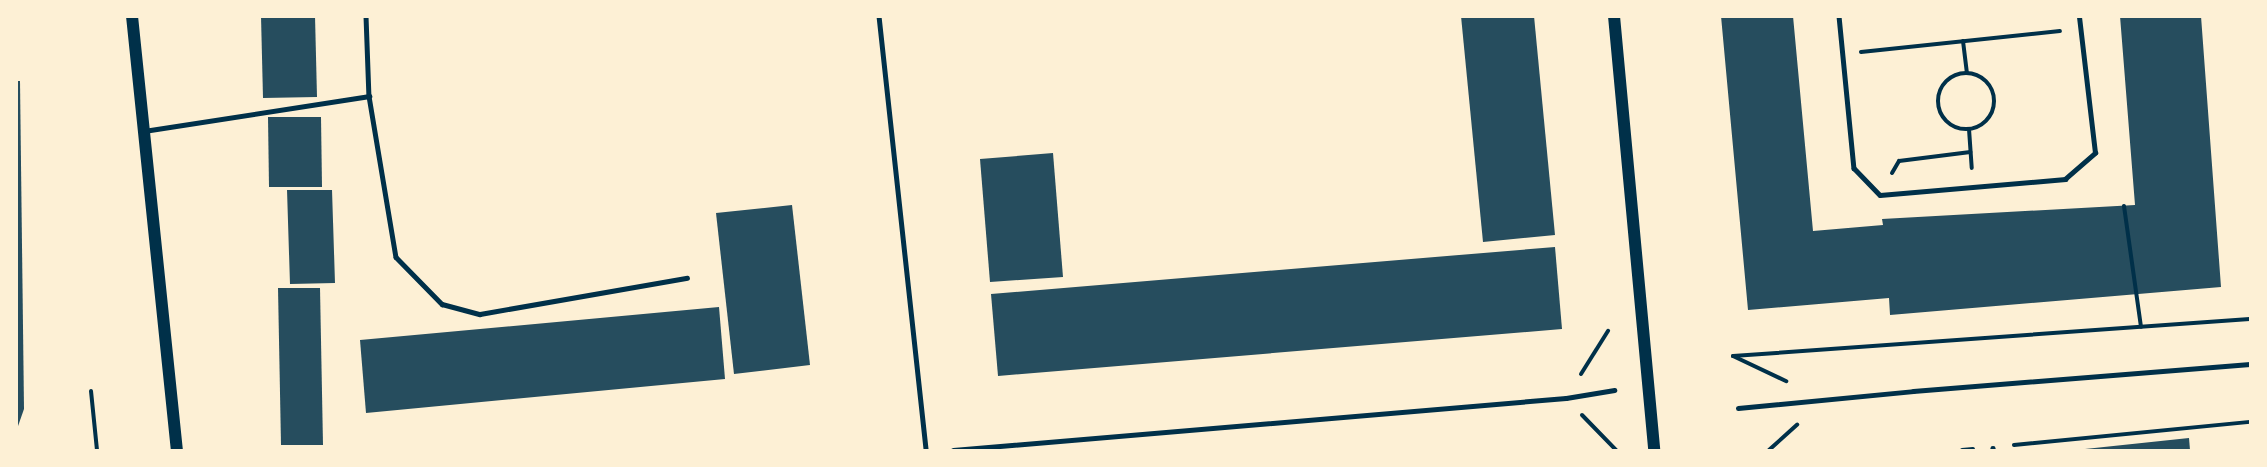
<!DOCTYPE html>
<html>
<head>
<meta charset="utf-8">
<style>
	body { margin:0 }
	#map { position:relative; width:2267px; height:467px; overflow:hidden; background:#fdf0d5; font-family:"PT Sans Narrow",sans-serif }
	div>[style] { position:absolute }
	.building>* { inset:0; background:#264d5e }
	.path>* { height:4px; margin:-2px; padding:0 2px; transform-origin:2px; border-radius:2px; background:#003049 }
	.path>.ring { margin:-2px; padding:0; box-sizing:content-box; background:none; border:4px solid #003049; border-radius:50% }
	.service>* { height:4.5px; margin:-2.25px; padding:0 2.25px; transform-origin:2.25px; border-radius:2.25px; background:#003049 }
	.pedestrian>* { height:5px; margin:-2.5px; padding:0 2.5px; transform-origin:2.5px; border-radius:2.5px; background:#003049 }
	.secondary>* { height:12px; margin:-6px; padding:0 6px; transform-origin:6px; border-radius:6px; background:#003049 }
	span { translate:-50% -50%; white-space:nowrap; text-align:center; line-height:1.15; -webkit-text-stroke:6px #fdf0d5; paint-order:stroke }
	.frame { position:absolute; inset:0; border:18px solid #fdf0d5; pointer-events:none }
</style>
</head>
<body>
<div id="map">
	<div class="building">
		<i style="clip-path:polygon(261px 16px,315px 16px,317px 97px,263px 98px)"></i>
		<i style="clip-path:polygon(1461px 16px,1534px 16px,1555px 235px,1483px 242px)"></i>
		<i style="clip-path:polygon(1721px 16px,1793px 16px,1813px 231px,1883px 225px,1882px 219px,2135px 205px,2120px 16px,2201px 16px,2221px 287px,1890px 315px,1889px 298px,1748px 310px)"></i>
		<i style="clip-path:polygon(16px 81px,20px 81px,24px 409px,17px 429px)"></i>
		<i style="clip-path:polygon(268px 117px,321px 117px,322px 187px,269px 187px)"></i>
		<i style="clip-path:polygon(1053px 153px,1063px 277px,990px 282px,980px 159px)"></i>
		<i style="clip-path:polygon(287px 190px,332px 190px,335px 283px,290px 284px)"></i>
		<i style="clip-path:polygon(792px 205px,810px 365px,734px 374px,716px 213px)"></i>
		<i style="clip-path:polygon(1555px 247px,1562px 329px,998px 376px,991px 294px)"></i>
		<i style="clip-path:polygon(278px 288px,320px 288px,323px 445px,281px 445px)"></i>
		<i style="clip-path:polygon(719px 307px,725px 379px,366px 413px,360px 340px)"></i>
		<i style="clip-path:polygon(2189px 438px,2190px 450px,2085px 450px,2085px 449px)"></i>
	</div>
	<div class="path">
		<i style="left:1963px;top:41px;width:32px;rotate:83deg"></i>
		<i style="left:1861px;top:52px;width:200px;rotate:-6deg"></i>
		<i class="ring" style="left:1938px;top:73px;width:52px;height:52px"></i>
		<i style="left:1969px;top:129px;width:39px;rotate:86deg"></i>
		<i style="left:1892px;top:173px;width:14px;rotate:-60deg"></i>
		<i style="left:1899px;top:161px;width:72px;rotate:-7.2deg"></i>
		<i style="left:2124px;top:206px;width:122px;rotate:82deg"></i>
		<i style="left:1733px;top:356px;width:518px;rotate:-4.09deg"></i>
		<i style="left:1733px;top:356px;width:59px;rotate:25.3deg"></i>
		<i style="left:1581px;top:374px;width:51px;rotate:-57.9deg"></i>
		<i style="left:91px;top:391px;width:59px;rotate:84.2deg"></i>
		<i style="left:1582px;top:415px;width:49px;rotate:45.8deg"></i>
		<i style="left:2014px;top:445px;width:237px;rotate:-5.6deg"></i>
		<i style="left:1769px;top:450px;width:38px;rotate:-42deg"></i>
		<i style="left:1962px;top:450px;width:11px;rotate:-5deg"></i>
	</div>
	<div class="service">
		<i style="left:366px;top:16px;width:80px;rotate:87.9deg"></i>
		<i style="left:879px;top:16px;width:437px;rotate:83.8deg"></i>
		<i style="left:1839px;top:16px;width:153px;rotate:84.4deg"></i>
		<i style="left:1854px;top:168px;width:37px;rotate:46deg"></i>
		<i style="left:1880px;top:195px;width:186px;rotate:-4.9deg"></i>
		<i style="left:2065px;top:179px;width:40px;rotate:-41deg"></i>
		<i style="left:2095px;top:153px;width:138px;rotate:-96.7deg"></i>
		<i style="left:144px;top:131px;width:228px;rotate:-8.8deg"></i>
		<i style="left:369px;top:96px;width:163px;rotate:80.5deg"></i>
		<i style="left:396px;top:257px;width:66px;rotate:45.6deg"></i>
		<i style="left:442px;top:304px;width:39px;rotate:15deg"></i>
		<i style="left:480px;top:314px;width:210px;rotate:-9.9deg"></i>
		<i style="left:1993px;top:448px;width:2px;rotate:90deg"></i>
	</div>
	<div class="pedestrian">
		<i style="left:1738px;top:408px;width:176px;rotate:-5.5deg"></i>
		<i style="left:1913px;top:391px;width:338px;rotate:-4.6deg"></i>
		<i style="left:953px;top:450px;width:615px;rotate:-4.85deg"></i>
		<i style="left:1566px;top:398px;width:49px;rotate:-9.5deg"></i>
	</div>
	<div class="secondary">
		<i style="left:132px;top:16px;width:436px;rotate:84.1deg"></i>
		<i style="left:1614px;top:16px;width:436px;rotate:84.7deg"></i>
	</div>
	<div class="frame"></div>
</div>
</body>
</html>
